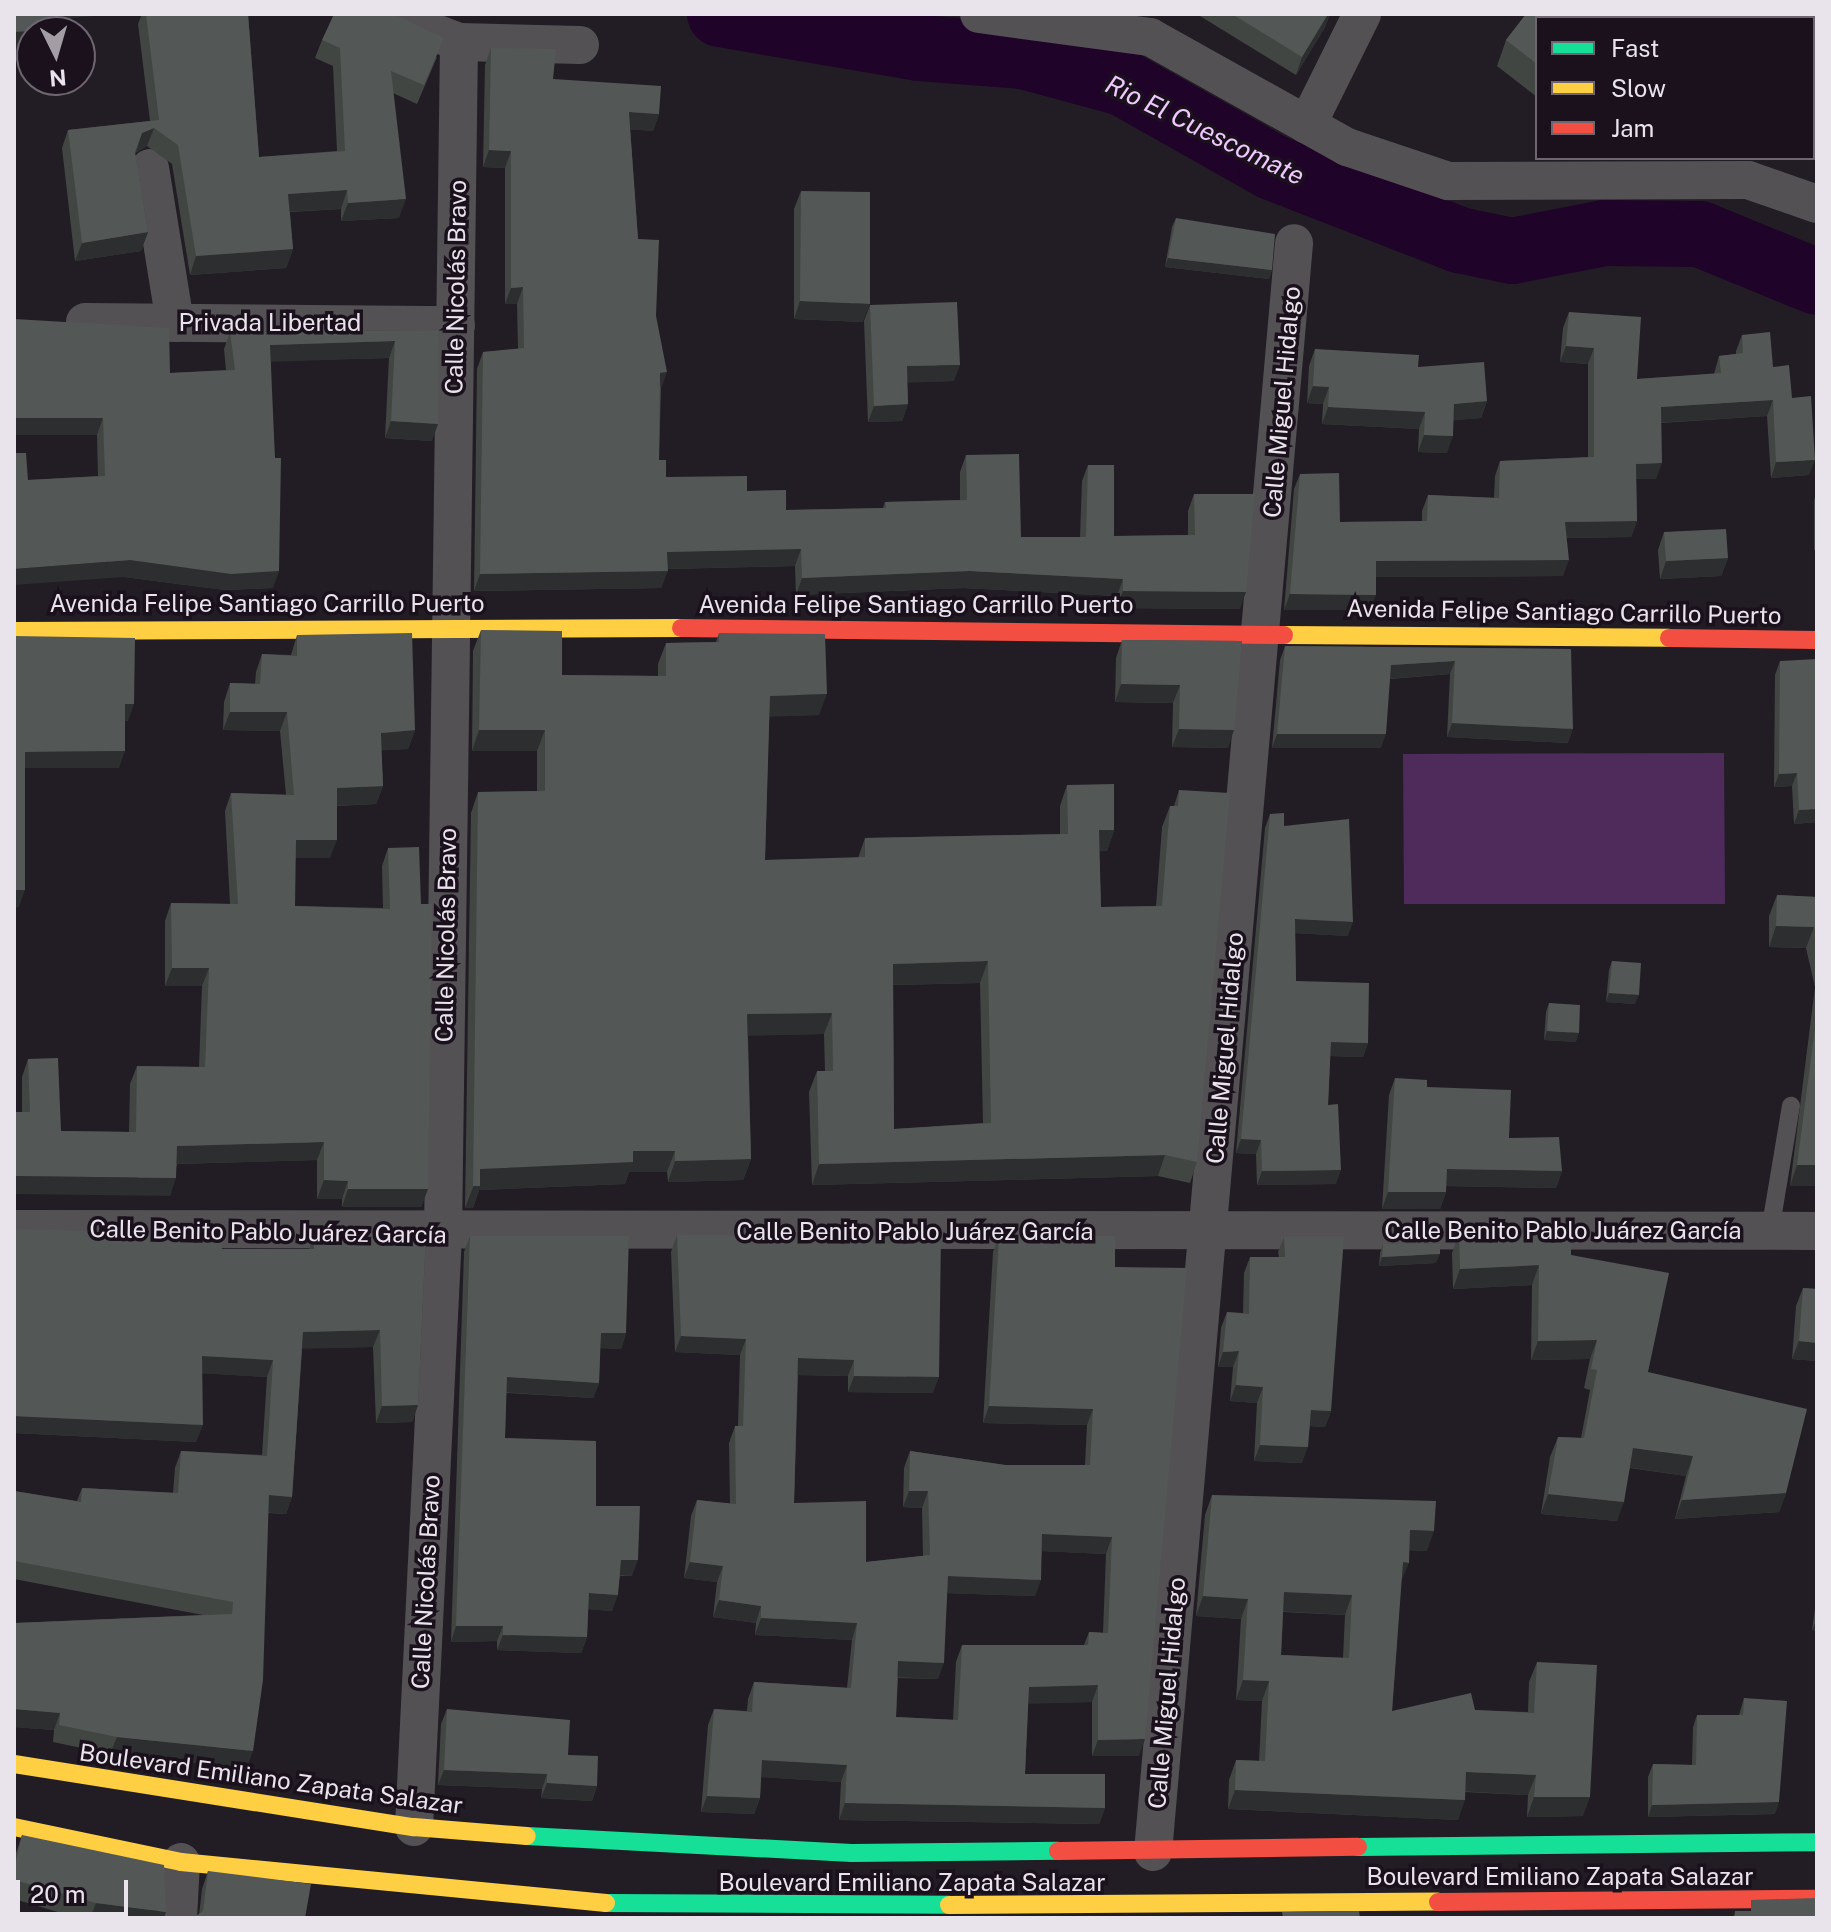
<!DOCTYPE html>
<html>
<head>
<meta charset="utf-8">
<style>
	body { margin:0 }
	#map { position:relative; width:1831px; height:1932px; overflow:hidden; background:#221d24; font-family:"Public Sans",sans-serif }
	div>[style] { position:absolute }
	.green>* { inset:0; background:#4f2b5c }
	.river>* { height:66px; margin:-33px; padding:0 33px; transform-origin:33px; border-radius:33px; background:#1f0329 }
	.lane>* { height:18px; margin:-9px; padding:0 9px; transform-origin:9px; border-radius:9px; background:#545155 }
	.street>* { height:38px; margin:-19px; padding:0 19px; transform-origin:19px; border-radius:19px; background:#545155 }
	.fast>* { height:18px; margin:-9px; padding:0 9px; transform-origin:9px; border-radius:9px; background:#16e098 }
	.slow>* { height:18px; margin:-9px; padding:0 9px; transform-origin:9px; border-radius:9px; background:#ffcf43 }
	.jam>* { height:18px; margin:-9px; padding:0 9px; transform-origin:9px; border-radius:9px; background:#f24e42 }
	.wall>* { inset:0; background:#414643 }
	.shaded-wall>* { inset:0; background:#2d2e2f }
	.building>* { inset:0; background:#535755 }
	span { translate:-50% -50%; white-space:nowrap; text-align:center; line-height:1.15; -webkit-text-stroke:7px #1a111d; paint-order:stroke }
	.street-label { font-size:24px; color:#e9e3ec }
	.water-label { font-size:26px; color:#efc8fe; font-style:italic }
	.frame { position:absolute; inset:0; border:16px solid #e9e3ec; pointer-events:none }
	.legend { position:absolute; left:1535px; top:16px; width:280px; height:144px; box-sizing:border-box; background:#1a111d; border:2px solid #6d6570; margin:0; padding:10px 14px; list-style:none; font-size:24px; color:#e9e3ec }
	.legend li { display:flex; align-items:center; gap:16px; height:40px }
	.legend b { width:40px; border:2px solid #6d6570 }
	.north { position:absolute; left:16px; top:16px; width:80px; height:80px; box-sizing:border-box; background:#1a111d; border:2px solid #6d6570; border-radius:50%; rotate:175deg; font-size:22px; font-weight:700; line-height:32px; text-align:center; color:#e9e3ec }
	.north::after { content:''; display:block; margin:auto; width:28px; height:36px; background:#a39ea6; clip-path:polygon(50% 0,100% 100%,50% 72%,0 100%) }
	.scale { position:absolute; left:16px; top:1880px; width:112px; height:36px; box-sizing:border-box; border:4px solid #e9e3ec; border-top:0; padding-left:10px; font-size:24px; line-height:28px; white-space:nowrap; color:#e9e3ec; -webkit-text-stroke:6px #1a111d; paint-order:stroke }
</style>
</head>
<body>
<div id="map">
	<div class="green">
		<i style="clip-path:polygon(1724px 753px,1725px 904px,1404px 904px,1403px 754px)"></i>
	</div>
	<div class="river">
		<i style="left:720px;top:14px;width:202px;rotate:9.7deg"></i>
		<i style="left:919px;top:48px;width:104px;rotate:4.4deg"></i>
		<i style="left:1023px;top:56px;width:104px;rotate:15.1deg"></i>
		<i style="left:1123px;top:83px;width:171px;rotate:29.4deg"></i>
		<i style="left:1272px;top:167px;width:201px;rotate:21.3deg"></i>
		<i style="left:1459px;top:240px;width:54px;rotate:11.7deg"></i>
		<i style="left:1512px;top:251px;width:95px;rotate:-11deg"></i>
		<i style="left:1605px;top:233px;width:95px;rotate:0.6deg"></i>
		<i style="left:1700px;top:234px;width:126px;rotate:22.3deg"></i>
	</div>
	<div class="lane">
		<i style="left:1770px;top:1231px;width:127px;rotate:-80.5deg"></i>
	</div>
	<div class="street">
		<i style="left:386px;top:14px;width:78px;rotate:21deg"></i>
		<i style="left:459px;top:42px;width:121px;rotate:1.4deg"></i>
		<i style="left:979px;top:14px;width:173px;rotate:7.7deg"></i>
		<i style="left:1150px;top:37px;width:226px;rotate:29.2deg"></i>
		<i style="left:1347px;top:147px;width:107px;rotate:18.6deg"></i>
		<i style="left:1448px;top:181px;width:300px;rotate:-0.2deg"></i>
		<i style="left:1748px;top:180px;width:73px;rotate:19.2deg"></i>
		<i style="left:1687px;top:18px;width:4px;rotate:-63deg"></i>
		<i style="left:1307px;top:125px;width:124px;rotate:-63.6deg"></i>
		<i style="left:150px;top:168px;width:157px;rotate:80.8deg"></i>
		<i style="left:85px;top:322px;width:371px;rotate:0.5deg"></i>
		<i style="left:14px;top:1229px;width:1803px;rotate:0.06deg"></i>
		<i style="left:414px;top:1827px;width:593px;rotate:-87.2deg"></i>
		<i style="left:443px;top:1235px;width:1193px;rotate:-89.23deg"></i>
		<i style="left:1153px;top:1852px;width:1615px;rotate:-84.99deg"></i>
		<i style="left:178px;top:1918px;width:56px;rotate:-86.9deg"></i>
	</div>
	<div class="fast">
		<i style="left:527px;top:1836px;width:325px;rotate:3deg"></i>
		<i style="left:852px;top:1853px;width:206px;rotate:-0.6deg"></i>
		<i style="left:1358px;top:1847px;width:459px;rotate:-0.6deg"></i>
		<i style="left:606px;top:1903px;width:343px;rotate:0.3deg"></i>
	</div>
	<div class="slow">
		<i style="left:14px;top:631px;width:667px;rotate:-0.26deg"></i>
		<i style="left:1284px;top:635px;width:385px;rotate:0.4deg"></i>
		<i style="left:14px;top:1764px;width:405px;rotate:9deg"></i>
		<i style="left:414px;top:1827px;width:113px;rotate:4.6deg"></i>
		<i style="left:14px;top:1827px;width:171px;rotate:11.8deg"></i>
		<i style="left:181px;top:1862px;width:427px;rotate:5.5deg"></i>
		<i style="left:949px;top:1905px;width:489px;rotate:-0.4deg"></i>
	</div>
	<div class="jam">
		<i style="left:681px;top:628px;width:603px;rotate:0.67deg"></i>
		<i style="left:1669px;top:638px;width:148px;rotate:0.8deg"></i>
		<i style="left:1058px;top:1851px;width:300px;rotate:-0.8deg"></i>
		<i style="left:1438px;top:1902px;width:379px;rotate:-0.5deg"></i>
	</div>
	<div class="wall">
		<i style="clip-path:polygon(142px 14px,248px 14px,259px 157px,337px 151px,333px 66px,315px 58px,322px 40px,437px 57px,417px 104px,393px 93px,399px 218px,341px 221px,341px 209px,290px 212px,293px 249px,286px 268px,190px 275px,172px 164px,147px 146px,135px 153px,148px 232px,141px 251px,75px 261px,62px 148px,68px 130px,150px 121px,138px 24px)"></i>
		<i style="clip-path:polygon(1201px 14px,1330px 14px,1325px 27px,1296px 75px,1200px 16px)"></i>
		<i style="clip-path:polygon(1526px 14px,1633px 14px,1632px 18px,1537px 18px,1537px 97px,1497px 66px,1506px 40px)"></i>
		<i style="clip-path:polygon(491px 48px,553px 79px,659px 114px,653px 131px,630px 129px,638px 239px,656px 316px,661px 389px,659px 460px,666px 477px,747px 491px,786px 510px,883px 508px,885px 502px,960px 500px,960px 472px,966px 455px,1021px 537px,1080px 537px,1082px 481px,1088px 465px,1114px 536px,1188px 535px,1188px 511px,1194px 494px,1240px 609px,1116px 608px,1117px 596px,963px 588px,796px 595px,795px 566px,668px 569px,661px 588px,474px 591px,477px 369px,483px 352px,518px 349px,517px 304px,505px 304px,505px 168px,483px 167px,485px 65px)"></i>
		<i style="clip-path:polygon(1817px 100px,1817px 125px,1813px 123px,1813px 110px)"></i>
		<i style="clip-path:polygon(801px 191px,863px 322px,794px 319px,794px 209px)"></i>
		<i style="clip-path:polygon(1176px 218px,1272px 270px,1269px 279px,1165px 267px,1172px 227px)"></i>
		<i style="clip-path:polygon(870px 305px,954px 381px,907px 382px,908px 404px,902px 421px,868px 422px,864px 321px)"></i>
		<i style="clip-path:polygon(1569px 312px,1637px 379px,1714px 374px,1719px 356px,1736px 354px,1736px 351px,1742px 335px,1773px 367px,1792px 398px,1809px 475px,1771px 478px,1767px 416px,1661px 423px,1656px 479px,1636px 479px,1637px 521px,1631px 537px,1566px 538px,1563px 576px,1376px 577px,1370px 610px,1284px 610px,1294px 489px,1300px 474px,1340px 522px,1422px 521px,1422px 511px,1428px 495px,1494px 498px,1495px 476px,1500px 461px,1588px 457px,1588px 364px,1560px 362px,1563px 328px)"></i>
		<i style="clip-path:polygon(14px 319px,170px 373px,226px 370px,224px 349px,230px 332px,439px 330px,432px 441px,385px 438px,389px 358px,271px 361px,273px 588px,225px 590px,124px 577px,28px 480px,98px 476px,97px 435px,14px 435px)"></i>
		<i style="clip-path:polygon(1315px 349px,1418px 367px,1487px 401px,1481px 418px,1453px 420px,1447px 453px,1418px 452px,1419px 429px,1322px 424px,1323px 404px,1307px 403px,1309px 366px)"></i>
		<i style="clip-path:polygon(1817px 492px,1817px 550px,1814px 550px,1814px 500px)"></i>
		<i style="clip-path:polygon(1664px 532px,1728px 558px,1721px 576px,1660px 579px,1658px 550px)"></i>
		<i style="clip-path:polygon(evenodd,481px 630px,562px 675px,658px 676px,658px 664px,666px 643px,716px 642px,719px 633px,819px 715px,769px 716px,765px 860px,858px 858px,865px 838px,1060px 834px,1060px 806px,1067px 785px,1114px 830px,1107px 851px,1099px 851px,1101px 907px,1156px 906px,1162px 827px,1170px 806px,1174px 806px,1179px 790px,1197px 1162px,1190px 1183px,1158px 1176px,812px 1185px,809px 1092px,817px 1071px,825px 1071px,824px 1034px,748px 1035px,751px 1159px,743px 1180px,668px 1182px,667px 1172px,629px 1172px,625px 1184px,479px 1190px,473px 1208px,465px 1208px,471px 813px,478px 792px,537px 791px,537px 751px,472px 751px,473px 651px,481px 630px,980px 983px,983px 1123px,894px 1129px,893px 985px,980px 983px)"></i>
		<i style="clip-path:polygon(297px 635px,415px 730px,408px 749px,381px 750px,383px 786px,376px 804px,337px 806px,330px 858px,295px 858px,295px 906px,383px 908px,382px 866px,388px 848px,428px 1189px,421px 1207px,342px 1207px,342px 1199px,317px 1199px,317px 1160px,177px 1164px,170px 1196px,22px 1112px,22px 1077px,28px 1059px,61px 1131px,129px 1132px,130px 1084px,137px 1066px,199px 1067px,202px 986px,165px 986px,165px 921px,171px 903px,230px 904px,225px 811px,231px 793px,286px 795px,280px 731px,223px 730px,224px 702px,230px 683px,255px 684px,256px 672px,262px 654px,291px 655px)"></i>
		<i style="clip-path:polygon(1122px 640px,1242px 641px,1228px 748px,1172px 747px,1173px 703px,1115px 702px,1116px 658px)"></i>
		<i style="clip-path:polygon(1285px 646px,1571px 649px,1568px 743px,1447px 737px,1450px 674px,1390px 679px,1381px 748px,1272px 748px,1280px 660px)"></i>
		<i style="clip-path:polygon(1780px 661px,1817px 822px,1794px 824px,1792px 786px,1774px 787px,1775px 675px)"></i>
		<i style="clip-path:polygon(1270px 814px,1284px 826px,1348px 936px,1295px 933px,1296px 981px,1368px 1043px,1363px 1057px,1330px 1056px,1328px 1105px,1336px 1184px,1257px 1185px,1256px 1154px,1236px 1153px,1265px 828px)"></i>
		<i style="clip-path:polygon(1777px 895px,1817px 897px,1817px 1186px,1790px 1186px,1815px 987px,1806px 948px,1769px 947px,1769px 916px)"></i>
		<i style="clip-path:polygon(1612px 961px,1635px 1004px,1606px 1002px,1609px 970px)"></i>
		<i style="clip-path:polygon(1549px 1003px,1576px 1042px,1544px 1040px,1546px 1012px)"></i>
		<i style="clip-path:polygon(1395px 1078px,1427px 1087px,1562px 1171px,1556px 1188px,1446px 1186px,1446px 1192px,1440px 1209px,1382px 1209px,1389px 1095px)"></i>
		<i style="clip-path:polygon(14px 1229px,222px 1249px,309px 1249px,314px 1234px,426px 1234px,418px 1405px,412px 1422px,376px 1423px,373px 1347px,302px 1348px,292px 1497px,286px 1514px,268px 1513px,247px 1768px,110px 1754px,53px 1742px,54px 1730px,14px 1727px,14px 1626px,15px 1623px,203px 1615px,14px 1579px,14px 1491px,77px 1501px,82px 1488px,173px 1493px,175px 1468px,181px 1451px,262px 1455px,267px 1377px,202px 1373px,196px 1442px,14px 1433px)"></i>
		<i style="clip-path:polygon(1459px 1233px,1571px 1255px,1648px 1372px,1786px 1493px,1779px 1512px,1675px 1519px,1686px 1476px,1630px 1468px,1617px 1521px,1541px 1514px,1550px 1457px,1558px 1437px,1581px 1438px,1590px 1390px,1584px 1388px,1590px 1359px,1531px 1360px,1532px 1285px,1453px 1289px,1452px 1253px)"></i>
		<i style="clip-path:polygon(evenodd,677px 1235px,933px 1393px,848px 1392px,848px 1376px,798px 1375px,794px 1503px,866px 1562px,923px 1556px,922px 1508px,903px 1507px,904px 1468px,910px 1451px,1005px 1465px,1085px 1465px,1087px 1425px,983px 1423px,993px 1252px,999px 1236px,1115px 1267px,1139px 1756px,1092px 1756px,1092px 1702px,1028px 1703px,1025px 1774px,1105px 1808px,1099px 1824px,839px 1820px,841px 1782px,761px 1777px,760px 1798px,754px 1814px,701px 1812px,708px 1725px,714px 1709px,747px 1711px,748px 1699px,754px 1682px,847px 1688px,852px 1640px,755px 1635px,756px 1623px,713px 1617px,717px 1582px,684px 1578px,691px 1516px,697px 1500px,730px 1504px,729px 1443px,735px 1426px,738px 1426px,740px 1355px,675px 1352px,671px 1252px,677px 1235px,1042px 1551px,1106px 1554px,1103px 1633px,1089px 1632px,1084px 1645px,962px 1645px,956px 1662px,953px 1720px,896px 1717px,898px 1678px,938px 1679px,947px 1593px,1035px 1596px,1042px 1551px)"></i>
		<i style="clip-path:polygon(470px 1236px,626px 1333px,621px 1349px,600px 1348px,599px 1383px,593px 1398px,506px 1393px,505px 1438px,596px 1506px,632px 1576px,620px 1576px,612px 1611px,588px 1609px,587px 1637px,581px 1653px,497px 1650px,497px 1641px,451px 1642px,464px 1252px)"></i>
		<i style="clip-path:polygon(1284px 1237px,1331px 1411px,1325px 1427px,1310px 1426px,1302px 1463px,1254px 1461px,1257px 1403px,1230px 1401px,1233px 1367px,1218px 1367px,1221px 1328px,1227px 1312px,1243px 1313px,1244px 1273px,1250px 1257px,1279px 1257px,1278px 1252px)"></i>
		<i style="clip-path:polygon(1383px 1244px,1436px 1263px,1379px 1266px,1380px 1253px)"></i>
		<i style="clip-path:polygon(1803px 1288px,1817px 1289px,1817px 1361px,1792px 1359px,1796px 1306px)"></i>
		<i style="clip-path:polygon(evenodd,1212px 1495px,1427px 1551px,1409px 1550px,1401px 1582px,1392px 1711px,1475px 1710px,1528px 1712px,1529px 1682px,1537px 1662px,1583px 1816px,1527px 1817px,1528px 1795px,1465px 1792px,1458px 1820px,1228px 1809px,1229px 1780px,1236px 1760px,1259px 1761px,1262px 1701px,1236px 1700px,1241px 1619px,1196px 1616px,1205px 1515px,1212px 1495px,1283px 1612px,1345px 1615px,1343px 1658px,1281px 1655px,1283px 1612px)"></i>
		<i style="clip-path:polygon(1817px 1595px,1817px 1631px,1812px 1630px)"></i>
		<i style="clip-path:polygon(1744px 1698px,1775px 1814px,1648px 1817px,1648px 1777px,1653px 1764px,1692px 1765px,1693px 1727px,1697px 1715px,1739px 1715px)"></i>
		<i style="clip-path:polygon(447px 1709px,568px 1755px,597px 1786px,592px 1801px,541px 1798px,542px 1789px,438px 1785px,441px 1724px)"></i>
		<i style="clip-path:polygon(22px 1835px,164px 1918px,78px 1918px,14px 1899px,14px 1859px)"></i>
		<i style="clip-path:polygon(208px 1871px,305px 1918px,199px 1915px,202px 1889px)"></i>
	</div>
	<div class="shaded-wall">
		<i style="clip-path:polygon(40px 14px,116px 14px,37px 21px)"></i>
		<i style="clip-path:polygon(1328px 14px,1330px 14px,1325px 27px,1296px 75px,1302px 57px)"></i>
		<i style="clip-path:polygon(59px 30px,58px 32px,32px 32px,32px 51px,14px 52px,14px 32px)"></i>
		<i style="clip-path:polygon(629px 112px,659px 114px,653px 131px,623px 129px)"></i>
		<i style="clip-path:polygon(154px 128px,147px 146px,136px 152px,142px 133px)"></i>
		<i style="clip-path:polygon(489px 150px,511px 151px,505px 168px,483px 167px)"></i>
		<i style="clip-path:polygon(347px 190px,341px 209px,281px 212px,288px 194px)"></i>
		<i style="clip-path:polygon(406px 199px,399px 218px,341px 221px,348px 203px)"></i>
		<i style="clip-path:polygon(148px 232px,141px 251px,75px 261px,82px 243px)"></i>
		<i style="clip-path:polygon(293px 249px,286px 268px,190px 275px,196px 256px)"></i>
		<i style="clip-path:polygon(1168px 258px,1272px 270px,1269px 279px,1165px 267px)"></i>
		<i style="clip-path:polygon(523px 287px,517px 304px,505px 304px,511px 288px)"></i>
		<i style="clip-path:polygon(800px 301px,870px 304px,863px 322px,794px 319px)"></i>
		<i style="clip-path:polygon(395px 341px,389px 358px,264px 362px,270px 345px)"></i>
		<i style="clip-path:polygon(1566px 346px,1594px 348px,1588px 364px,1560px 362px)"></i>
		<i style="clip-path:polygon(960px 365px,954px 381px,901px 383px,907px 366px)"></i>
		<i style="clip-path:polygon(667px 372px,661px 389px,660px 373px)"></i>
		<i style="clip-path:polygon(1313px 386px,1329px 387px,1323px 404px,1307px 403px)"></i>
		<i style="clip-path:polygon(1773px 400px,1767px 416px,1655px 423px,1661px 407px)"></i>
		<i style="clip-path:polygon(1487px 401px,1481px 418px,1448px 421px,1454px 404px)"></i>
		<i style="clip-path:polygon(908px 404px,902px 421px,868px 422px,874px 406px)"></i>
		<i style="clip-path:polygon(1328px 407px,1425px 412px,1419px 429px,1322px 424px)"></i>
		<i style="clip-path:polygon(14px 418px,103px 418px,97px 435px,14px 435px)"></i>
		<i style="clip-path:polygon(391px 421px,438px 424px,432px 441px,385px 438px)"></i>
		<i style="clip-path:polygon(1424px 435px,1453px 436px,1447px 453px,1418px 452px)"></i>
		<i style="clip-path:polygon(1815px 460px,1809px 475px,1771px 478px,1776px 462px)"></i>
		<i style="clip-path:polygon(1662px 463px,1656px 479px,1630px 479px,1636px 464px)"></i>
		<i style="clip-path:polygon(1637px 521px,1631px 537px,1559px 538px,1565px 522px)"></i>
		<i style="clip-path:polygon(801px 549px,795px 566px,661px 569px,667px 552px)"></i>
		<i style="clip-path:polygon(1728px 558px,1721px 576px,1660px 579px,1666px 561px)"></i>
		<i style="clip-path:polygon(130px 560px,279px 571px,273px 588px,225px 590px,124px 577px,14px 585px,14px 569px)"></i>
		<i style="clip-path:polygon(1569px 560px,1563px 576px,1370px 577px,1376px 561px)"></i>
		<i style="clip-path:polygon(668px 571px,661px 588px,474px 591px,480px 574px)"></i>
		<i style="clip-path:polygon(969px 571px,1123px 579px,1117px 596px,963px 588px,796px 595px,802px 578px)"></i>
		<i style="clip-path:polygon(1123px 591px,1246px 592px,1240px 609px,1116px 608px)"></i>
		<i style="clip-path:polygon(1290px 594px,1376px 595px,1370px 610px,1284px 610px)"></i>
		<i style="clip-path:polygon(1455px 661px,1450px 674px,1386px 679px,1391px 665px)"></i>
		<i style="clip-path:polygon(1121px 684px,1180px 685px,1173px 703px,1115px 702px)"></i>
		<i style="clip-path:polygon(827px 694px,819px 715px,762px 717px,770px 696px)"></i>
		<i style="clip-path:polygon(125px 704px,134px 704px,128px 721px,119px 721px)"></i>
		<i style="clip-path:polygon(230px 712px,287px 712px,280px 731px,223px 730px)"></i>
		<i style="clip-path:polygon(1452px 723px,1573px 729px,1568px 743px,1447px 737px)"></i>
		<i style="clip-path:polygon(1179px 729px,1234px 730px,1228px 748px,1172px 747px)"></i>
		<i style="clip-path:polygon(415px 730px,408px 749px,374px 751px,381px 733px)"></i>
		<i style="clip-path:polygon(479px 730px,545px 730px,537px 751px,472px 751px)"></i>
		<i style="clip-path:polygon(1277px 734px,1386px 734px,1381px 748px,1272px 748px)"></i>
		<i style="clip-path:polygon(125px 751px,119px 768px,19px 768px,25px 752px)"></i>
		<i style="clip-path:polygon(1797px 773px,1792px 786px,1774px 787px,1779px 774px)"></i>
		<i style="clip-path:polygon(383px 786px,376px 804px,330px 806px,337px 788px)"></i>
		<i style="clip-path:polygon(1817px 809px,1817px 822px,1794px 824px,1799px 810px)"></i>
		<i style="clip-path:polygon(1099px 830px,1114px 830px,1107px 851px,1091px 852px)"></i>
		<i style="clip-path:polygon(296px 840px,337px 840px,330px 858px,289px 858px)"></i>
		<i style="clip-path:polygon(14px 890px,25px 890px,19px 907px,14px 907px)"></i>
		<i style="clip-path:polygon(1295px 919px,1353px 922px,1348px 936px,1290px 933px)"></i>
		<i style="clip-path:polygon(1776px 926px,1814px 927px,1806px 948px,1769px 947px)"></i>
		<i style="clip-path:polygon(988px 961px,980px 983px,886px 985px,893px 964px)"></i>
		<i style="clip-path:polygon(172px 968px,209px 968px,202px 986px,165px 986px)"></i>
		<i style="clip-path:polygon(1609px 993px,1639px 995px,1635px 1004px,1606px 1002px)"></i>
		<i style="clip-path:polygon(832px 1013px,824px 1034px,739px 1036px,747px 1014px)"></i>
		<i style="clip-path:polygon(1547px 1031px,1579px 1033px,1576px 1042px,1544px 1040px)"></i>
		<i style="clip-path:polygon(1331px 1042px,1368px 1043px,1363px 1057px,1326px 1056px)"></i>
		<i style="clip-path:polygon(1241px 1139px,1261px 1140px,1256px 1154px,1236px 1153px)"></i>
		<i style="clip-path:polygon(324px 1142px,317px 1160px,170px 1164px,177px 1146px)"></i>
		<i style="clip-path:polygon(633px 1151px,675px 1151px,667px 1172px,629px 1172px,625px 1184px,479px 1190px,473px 1208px,465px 1208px,480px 1169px)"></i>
		<i style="clip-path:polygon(1165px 1155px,1158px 1176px,812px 1185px,819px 1164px)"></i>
		<i style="clip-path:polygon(751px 1159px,743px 1180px,668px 1182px,675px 1161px)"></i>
		<i style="clip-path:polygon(1797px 1165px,1817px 1165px,1817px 1186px,1790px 1186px)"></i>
		<i style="clip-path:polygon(1447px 1169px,1562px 1171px,1556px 1188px,1441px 1186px)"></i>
		<i style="clip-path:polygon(1341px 1170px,1336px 1184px,1257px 1185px,1262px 1171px)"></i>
		<i style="clip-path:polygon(14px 1176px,176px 1178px,170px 1196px,14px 1194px)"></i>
		<i style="clip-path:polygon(324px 1180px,348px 1181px,342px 1199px,317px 1199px)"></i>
		<i style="clip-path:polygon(348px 1189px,428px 1189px,421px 1207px,342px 1207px)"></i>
		<i style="clip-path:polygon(1388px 1192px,1446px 1192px,1440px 1209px,1382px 1209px)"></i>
		<i style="clip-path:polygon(1440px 1254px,1436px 1263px,1379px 1266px,1382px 1257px)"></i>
		<i style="clip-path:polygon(1539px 1265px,1532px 1285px,1453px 1289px,1460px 1269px)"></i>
		<i style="clip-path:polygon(380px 1330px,373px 1347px,297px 1349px,303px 1332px)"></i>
		<i style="clip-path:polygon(601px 1333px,626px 1333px,621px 1349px,595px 1348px)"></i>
		<i style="clip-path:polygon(681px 1336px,746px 1339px,740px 1355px,675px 1352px)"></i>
		<i style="clip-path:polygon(1597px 1340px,1590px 1359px,1531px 1360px,1538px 1341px)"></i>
		<i style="clip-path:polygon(1799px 1341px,1817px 1343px,1817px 1361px,1792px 1359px)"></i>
		<i style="clip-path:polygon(1239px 1351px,1233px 1367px,1218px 1367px,1223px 1352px)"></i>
		<i style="clip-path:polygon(202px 1356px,273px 1360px,267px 1377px,196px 1373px)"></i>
		<i style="clip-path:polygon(798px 1358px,854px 1360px,848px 1376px,792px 1375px)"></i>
		<i style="clip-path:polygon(854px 1376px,939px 1377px,933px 1393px,848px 1392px)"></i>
		<i style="clip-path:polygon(507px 1377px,599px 1383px,593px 1398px,501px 1392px)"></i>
		<i style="clip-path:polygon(1236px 1385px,1263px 1387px,1257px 1403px,1230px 1401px)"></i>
		<i style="clip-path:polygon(418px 1405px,412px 1422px,376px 1423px,382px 1406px)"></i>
		<i style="clip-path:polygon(989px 1406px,1093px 1409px,1087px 1425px,983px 1423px)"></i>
		<i style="clip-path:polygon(1311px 1410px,1331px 1411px,1325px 1427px,1305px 1426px)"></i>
		<i style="clip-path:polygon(14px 1416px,203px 1425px,196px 1442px,14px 1433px)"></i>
		<i style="clip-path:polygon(1260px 1445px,1308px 1447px,1302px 1463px,1254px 1461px)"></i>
		<i style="clip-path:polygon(1633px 1448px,1693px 1456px,1686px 1476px,1626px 1467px)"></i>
		<i style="clip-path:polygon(909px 1491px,928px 1491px,922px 1508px,903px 1507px)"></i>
		<i style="clip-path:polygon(1786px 1493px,1779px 1512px,1675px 1519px,1682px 1500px)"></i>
		<i style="clip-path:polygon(1548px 1494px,1624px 1502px,1617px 1521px,1541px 1514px)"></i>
		<i style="clip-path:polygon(269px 1495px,292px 1497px,286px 1514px,262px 1512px)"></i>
		<i style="clip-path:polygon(1410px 1530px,1434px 1531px,1427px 1551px,1403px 1550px)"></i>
		<i style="clip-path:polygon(1042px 1534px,1112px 1537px,1106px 1554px,1036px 1551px)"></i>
		<i style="clip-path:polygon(621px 1560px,638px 1560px,632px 1576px,615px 1575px)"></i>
		<i style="clip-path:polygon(690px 1562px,723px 1566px,717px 1582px,684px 1578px)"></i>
		<i style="clip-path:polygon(1403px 1562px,1409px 1563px,1401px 1582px)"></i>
		<i style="clip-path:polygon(948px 1576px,1041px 1580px,1035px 1596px,942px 1593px)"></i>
		<i style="clip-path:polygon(1284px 1592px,1352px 1595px,1345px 1615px,1276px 1611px)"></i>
		<i style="clip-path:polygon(589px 1593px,618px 1595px,612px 1611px,583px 1609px)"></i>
		<i style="clip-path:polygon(1203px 1596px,1248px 1599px,1241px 1619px,1196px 1616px)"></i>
		<i style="clip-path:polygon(719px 1600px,761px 1606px,756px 1623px,713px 1617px)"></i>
		<i style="clip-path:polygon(761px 1618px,857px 1623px,852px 1640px,755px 1635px)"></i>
		<i style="clip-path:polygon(1816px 1621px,1817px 1621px,1817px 1631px,1812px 1630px)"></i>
		<i style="clip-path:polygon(456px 1626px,503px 1626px,497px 1641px,451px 1642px)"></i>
		<i style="clip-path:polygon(503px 1635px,587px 1637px,581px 1653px,497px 1650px)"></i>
		<i style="clip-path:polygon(898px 1661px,944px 1663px,938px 1679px,892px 1677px)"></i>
		<i style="clip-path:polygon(1243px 1680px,1269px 1681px,1262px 1701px,1236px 1700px)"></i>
		<i style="clip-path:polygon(1098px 1685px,1092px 1702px,1023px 1704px,1029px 1687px)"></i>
		<i style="clip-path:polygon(14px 1709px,60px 1713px,54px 1730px,14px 1727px)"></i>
		<i style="clip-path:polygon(117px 1737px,253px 1751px,247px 1768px,110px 1754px)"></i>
		<i style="clip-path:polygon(1145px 1739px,1139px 1756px,1092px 1756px,1098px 1740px)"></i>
		<i style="clip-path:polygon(762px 1760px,847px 1765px,841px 1782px,756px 1777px)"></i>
		<i style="clip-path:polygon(444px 1770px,547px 1774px,542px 1789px,438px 1785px)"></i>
		<i style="clip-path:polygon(1466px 1772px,1536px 1775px,1528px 1795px,1459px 1791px)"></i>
		<i style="clip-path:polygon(547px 1783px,597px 1786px,592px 1801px,541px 1798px)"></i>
		<i style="clip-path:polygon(1235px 1790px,1465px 1800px,1458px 1820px,1228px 1809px)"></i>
		<i style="clip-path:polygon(707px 1796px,760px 1798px,754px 1814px,701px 1812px)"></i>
		<i style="clip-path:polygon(1534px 1797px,1590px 1797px,1583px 1816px,1527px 1817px)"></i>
		<i style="clip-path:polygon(1779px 1802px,1775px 1814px,1648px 1817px,1652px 1805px)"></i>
		<i style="clip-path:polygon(845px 1803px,1105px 1808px,1099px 1824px,839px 1820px)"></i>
		<i style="clip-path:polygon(96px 1903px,166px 1912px,164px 1918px,90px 1918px)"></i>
	</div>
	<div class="building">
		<i style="clip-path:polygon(14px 14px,51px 14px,59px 30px,14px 32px)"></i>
		<i style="clip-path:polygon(146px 14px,248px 14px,259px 157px,345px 151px,340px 48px,322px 40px,334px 14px,393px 14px,444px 38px,424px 85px,391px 71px,406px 199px,348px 203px,347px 190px,288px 194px,293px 249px,196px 256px,178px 145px,154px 128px,142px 133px,135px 152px,148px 232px,82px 243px,68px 130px,159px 120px)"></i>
		<i style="clip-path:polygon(1232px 14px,1328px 14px,1302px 57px)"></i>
		<i style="clip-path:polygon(1526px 14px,1630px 14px,1627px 18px,1537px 18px,1537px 64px,1506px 40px)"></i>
		<i style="clip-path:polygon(1722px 14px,1793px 14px,1791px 18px,1720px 18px)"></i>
		<i style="clip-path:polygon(491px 48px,556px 49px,553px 79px,661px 86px,659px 114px,629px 112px,638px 239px,659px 240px,656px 316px,667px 372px,660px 373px,659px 460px,666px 460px,666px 477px,747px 476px,747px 491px,786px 490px,786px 510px,886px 508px,885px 502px,967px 500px,966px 455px,1019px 454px,1021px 537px,1086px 537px,1088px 465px,1114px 465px,1114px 536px,1195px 535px,1194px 494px,1255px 494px,1246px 592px,1123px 591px,1123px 579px,969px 571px,802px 578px,801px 549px,667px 552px,668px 571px,480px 574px,483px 352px,524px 348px,523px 287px,511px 288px,511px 151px,489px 150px)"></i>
		<i style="clip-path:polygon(801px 191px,870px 192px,870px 304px,800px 301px)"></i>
		<i style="clip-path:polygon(1176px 218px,1275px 234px,1272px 270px,1168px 258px)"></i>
		<i style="clip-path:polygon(957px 302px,960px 365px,907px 366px,908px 404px,874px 406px,870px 305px)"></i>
		<i style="clip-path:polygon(1569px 312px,1641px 317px,1637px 379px,1721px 373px,1719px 356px,1743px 353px,1742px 335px,1770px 332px,1773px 367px,1789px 365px,1792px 398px,1811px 396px,1815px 460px,1776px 462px,1773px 400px,1661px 407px,1662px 463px,1636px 464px,1637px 521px,1565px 522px,1569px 560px,1376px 561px,1376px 595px,1290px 594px,1300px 474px,1339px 473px,1340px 522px,1427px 521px,1428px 495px,1499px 498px,1500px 461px,1594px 457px,1594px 348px,1566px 346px)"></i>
		<i style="clip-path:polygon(14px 319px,169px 328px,170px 373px,235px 370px,230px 332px,439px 330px,438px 424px,391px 421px,395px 341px,270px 345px,275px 458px,281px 458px,279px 571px,231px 574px,130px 560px,14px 569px,14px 453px,26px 453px,28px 480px,105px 476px,103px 418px,14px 418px)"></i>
		<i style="clip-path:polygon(1315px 349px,1419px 355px,1418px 367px,1484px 362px,1487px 401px,1454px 404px,1453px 436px,1424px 435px,1425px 412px,1328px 407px,1329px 387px,1313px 386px)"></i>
		<i style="clip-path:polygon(1726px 529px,1728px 558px,1666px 561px,1664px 532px)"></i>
		<i style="clip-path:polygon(evenodd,481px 630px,562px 631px,562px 675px,666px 676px,666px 643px,719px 642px,719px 633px,825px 634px,827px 694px,770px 696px,765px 860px,865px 857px,865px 838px,1068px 834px,1067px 785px,1114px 784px,1114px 830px,1099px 830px,1101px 907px,1162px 906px,1170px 806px,1178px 806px,1179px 790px,1230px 793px,1197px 1162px,1165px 1155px,819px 1164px,817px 1071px,833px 1071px,832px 1013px,747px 1014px,751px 1159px,675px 1161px,675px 1151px,633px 1151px,633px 1162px,480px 1169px,480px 1186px,473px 1186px,478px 792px,545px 791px,545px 730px,479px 730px,481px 630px,988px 961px,991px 1123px,894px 1129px,893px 964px,988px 961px)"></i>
		<i style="clip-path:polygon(412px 633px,415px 730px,381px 733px,383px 786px,337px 788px,337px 840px,296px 840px,295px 906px,390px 909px,388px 848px,419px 847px,421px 904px,432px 904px,428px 1189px,348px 1189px,348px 1181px,324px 1180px,324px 1142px,177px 1146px,176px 1178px,14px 1176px,14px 1112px,30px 1112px,28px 1059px,58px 1058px,61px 1131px,136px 1132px,137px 1066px,205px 1067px,209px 968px,172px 968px,171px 903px,238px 904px,231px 793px,294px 795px,287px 712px,230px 712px,230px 683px,260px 684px,262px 654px,297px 656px,297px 635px)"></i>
		<i style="clip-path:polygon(14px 636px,135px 638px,134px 704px,125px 704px,125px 751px,25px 752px,25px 890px,14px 890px)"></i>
		<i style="clip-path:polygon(1122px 640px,1242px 641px,1234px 730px,1179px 729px,1180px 685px,1121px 684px)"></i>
		<i style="clip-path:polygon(1285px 646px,1571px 649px,1573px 729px,1452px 723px,1455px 661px,1391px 665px,1386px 734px,1277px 734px)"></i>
		<i style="clip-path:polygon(1817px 659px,1817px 809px,1799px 810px,1797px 773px,1779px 774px,1780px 661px)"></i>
		<i style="clip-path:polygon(1284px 813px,1284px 826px,1349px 819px,1353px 922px,1295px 919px,1296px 981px,1369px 983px,1368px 1043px,1331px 1042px,1328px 1105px,1338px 1104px,1341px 1170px,1262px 1171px,1261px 1140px,1241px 1139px,1270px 814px)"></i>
		<i style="clip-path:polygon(1777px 895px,1817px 897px,1817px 939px,1814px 927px,1776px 926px)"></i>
		<i style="clip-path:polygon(1612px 961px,1641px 963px,1639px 995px,1609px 993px)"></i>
		<i style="clip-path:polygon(1549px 1003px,1580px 1005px,1579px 1033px,1547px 1031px)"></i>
		<i style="clip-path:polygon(1817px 1013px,1817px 1165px,1797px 1165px)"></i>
		<i style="clip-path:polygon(1395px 1078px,1427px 1080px,1427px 1087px,1511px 1090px,1509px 1138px,1559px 1137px,1562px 1171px,1447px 1169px,1446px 1192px,1388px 1192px)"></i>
		<i style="clip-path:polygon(14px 1229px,222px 1234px,222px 1249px,314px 1249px,314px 1234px,426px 1234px,418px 1405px,382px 1406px,380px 1330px,303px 1332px,292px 1497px,269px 1495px,263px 1680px,253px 1751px,117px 1737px,59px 1725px,60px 1713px,14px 1709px,15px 1623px,232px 1614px,233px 1602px,14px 1561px,14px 1491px,81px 1502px,82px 1488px,178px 1493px,181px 1451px,267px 1456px,273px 1360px,202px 1356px,203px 1425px,14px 1416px,14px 1371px,16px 1357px,14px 1357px)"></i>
		<i style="clip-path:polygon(1459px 1233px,1571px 1233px,1571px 1255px,1669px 1273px,1648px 1372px,1807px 1409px,1786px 1493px,1682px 1500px,1693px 1456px,1633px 1448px,1624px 1502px,1548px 1494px,1558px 1437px,1584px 1438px,1597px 1370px,1591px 1369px,1597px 1340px,1538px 1341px,1539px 1265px,1460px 1269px)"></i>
		<i style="clip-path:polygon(evenodd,677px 1235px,941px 1236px,939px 1377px,854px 1376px,854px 1360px,798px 1358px,794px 1503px,866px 1501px,866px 1562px,930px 1555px,928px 1491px,909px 1491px,910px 1451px,1005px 1465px,1090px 1465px,1093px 1409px,989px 1406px,999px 1236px,1115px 1236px,1115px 1267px,1187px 1268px,1145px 1739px,1098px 1740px,1098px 1685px,1029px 1687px,1025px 1774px,1105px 1774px,1105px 1808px,845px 1803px,847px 1765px,762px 1760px,760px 1798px,707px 1796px,714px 1709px,752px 1712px,754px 1682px,851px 1688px,857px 1623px,761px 1618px,761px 1606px,719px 1600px,723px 1566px,690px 1562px,697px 1500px,736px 1504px,735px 1426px,743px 1426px,746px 1339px,681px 1336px,677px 1235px,1042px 1534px,1112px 1537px,1108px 1633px,1089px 1632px,1088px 1645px,962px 1645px,958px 1720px,896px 1717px,898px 1661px,944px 1663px,948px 1576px,1041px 1580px,1042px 1534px)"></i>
		<i style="clip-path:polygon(470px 1236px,629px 1236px,626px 1333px,601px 1333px,599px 1383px,507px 1377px,505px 1438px,596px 1441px,596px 1506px,640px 1506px,638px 1560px,621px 1560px,618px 1595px,589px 1593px,587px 1637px,503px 1635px,503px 1626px,456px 1626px)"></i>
		<i style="clip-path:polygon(1284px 1237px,1344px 1237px,1331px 1411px,1311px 1410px,1308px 1447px,1260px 1445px,1263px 1387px,1236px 1385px,1239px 1351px,1223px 1352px,1227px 1312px,1249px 1314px,1250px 1257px,1285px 1257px)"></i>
		<i style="clip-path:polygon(1383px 1244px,1440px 1244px,1440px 1254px,1382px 1257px)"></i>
		<i style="clip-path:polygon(1803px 1288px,1817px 1289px,1817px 1343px,1799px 1341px)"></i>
		<i style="clip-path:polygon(evenodd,1212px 1495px,1436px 1501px,1434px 1531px,1410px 1530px,1409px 1563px,1403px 1562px,1392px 1711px,1471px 1693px,1475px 1710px,1534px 1713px,1537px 1662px,1597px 1665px,1590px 1797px,1534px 1797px,1536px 1775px,1466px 1772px,1465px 1800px,1235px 1790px,1236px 1760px,1265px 1761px,1269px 1681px,1243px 1680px,1248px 1599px,1203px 1596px,1212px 1495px,1284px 1592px,1352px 1595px,1349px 1658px,1281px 1655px,1284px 1592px)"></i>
		<i style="clip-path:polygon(1744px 1698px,1787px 1701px,1779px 1802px,1652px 1805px,1653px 1764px,1696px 1765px,1697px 1715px,1743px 1715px)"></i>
		<i style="clip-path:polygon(447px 1709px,570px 1720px,568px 1755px,598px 1756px,597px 1786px,547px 1783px,547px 1774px,444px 1770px)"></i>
		<i style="clip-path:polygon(22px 1835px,164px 1865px,166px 1912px,96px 1903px,14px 1880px,14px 1870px)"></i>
		<i style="clip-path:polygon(208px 1871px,311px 1884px,305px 1918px,193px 1918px,203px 1911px)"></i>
		<i style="clip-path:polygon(1817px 1898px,1817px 1918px,1734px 1918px,1735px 1911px,1751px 1911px,1751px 1900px)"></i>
		<i style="clip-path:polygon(1359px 1911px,1360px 1918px,1283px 1918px,1282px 1912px)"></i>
	</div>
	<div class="street-label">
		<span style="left:456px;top:287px;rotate:-89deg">Calle Nicolás Bravo</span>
		<span style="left:270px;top:323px">Privada Libertad</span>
		<span style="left:1282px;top:402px;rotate:-85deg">Calle Miguel Hidalgo</span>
		<span style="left:267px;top:604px">Avenida Felipe Santiago Carrillo Puerto</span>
		<span style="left:916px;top:605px">Avenida Felipe Santiago Carrillo Puerto</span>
		<span style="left:1564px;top:612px;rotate:1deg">Avenida Felipe Santiago Carrillo Puerto</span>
		<span style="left:446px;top:935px;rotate:-89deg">Calle Nicolás Bravo</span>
		<span style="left:1225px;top:1048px;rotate:-85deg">Calle Miguel Hidalgo</span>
		<span style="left:1563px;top:1231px">Calle Benito Pablo Juárez García</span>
		<span style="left:268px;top:1232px;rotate:1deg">Calle Benito Pablo Juárez García</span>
		<span style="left:915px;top:1232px">Calle Benito Pablo Juárez García</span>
		<span style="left:426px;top:1582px;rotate:-87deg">Calle Nicolás Bravo</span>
		<span style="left:1167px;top:1693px;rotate:-85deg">Calle Miguel Hidalgo</span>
		<span style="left:271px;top:1779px;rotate:8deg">Boulevard Emiliano Zapata Salazar</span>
		<span style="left:1560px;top:1877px">Boulevard Emiliano Zapata Salazar</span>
		<span style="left:912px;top:1883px">Boulevard Emiliano Zapata Salazar</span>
	</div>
	<div class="water-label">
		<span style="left:1205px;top:130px;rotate:26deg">Rio El Cuescomate</span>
	</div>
	<div class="frame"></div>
	<ul class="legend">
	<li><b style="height:10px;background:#16e098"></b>Fast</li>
	<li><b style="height:10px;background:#ffcf43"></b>Slow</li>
	<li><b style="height:10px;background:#f24e42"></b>Jam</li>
	</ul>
	<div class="north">N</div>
	<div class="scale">20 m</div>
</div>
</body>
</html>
